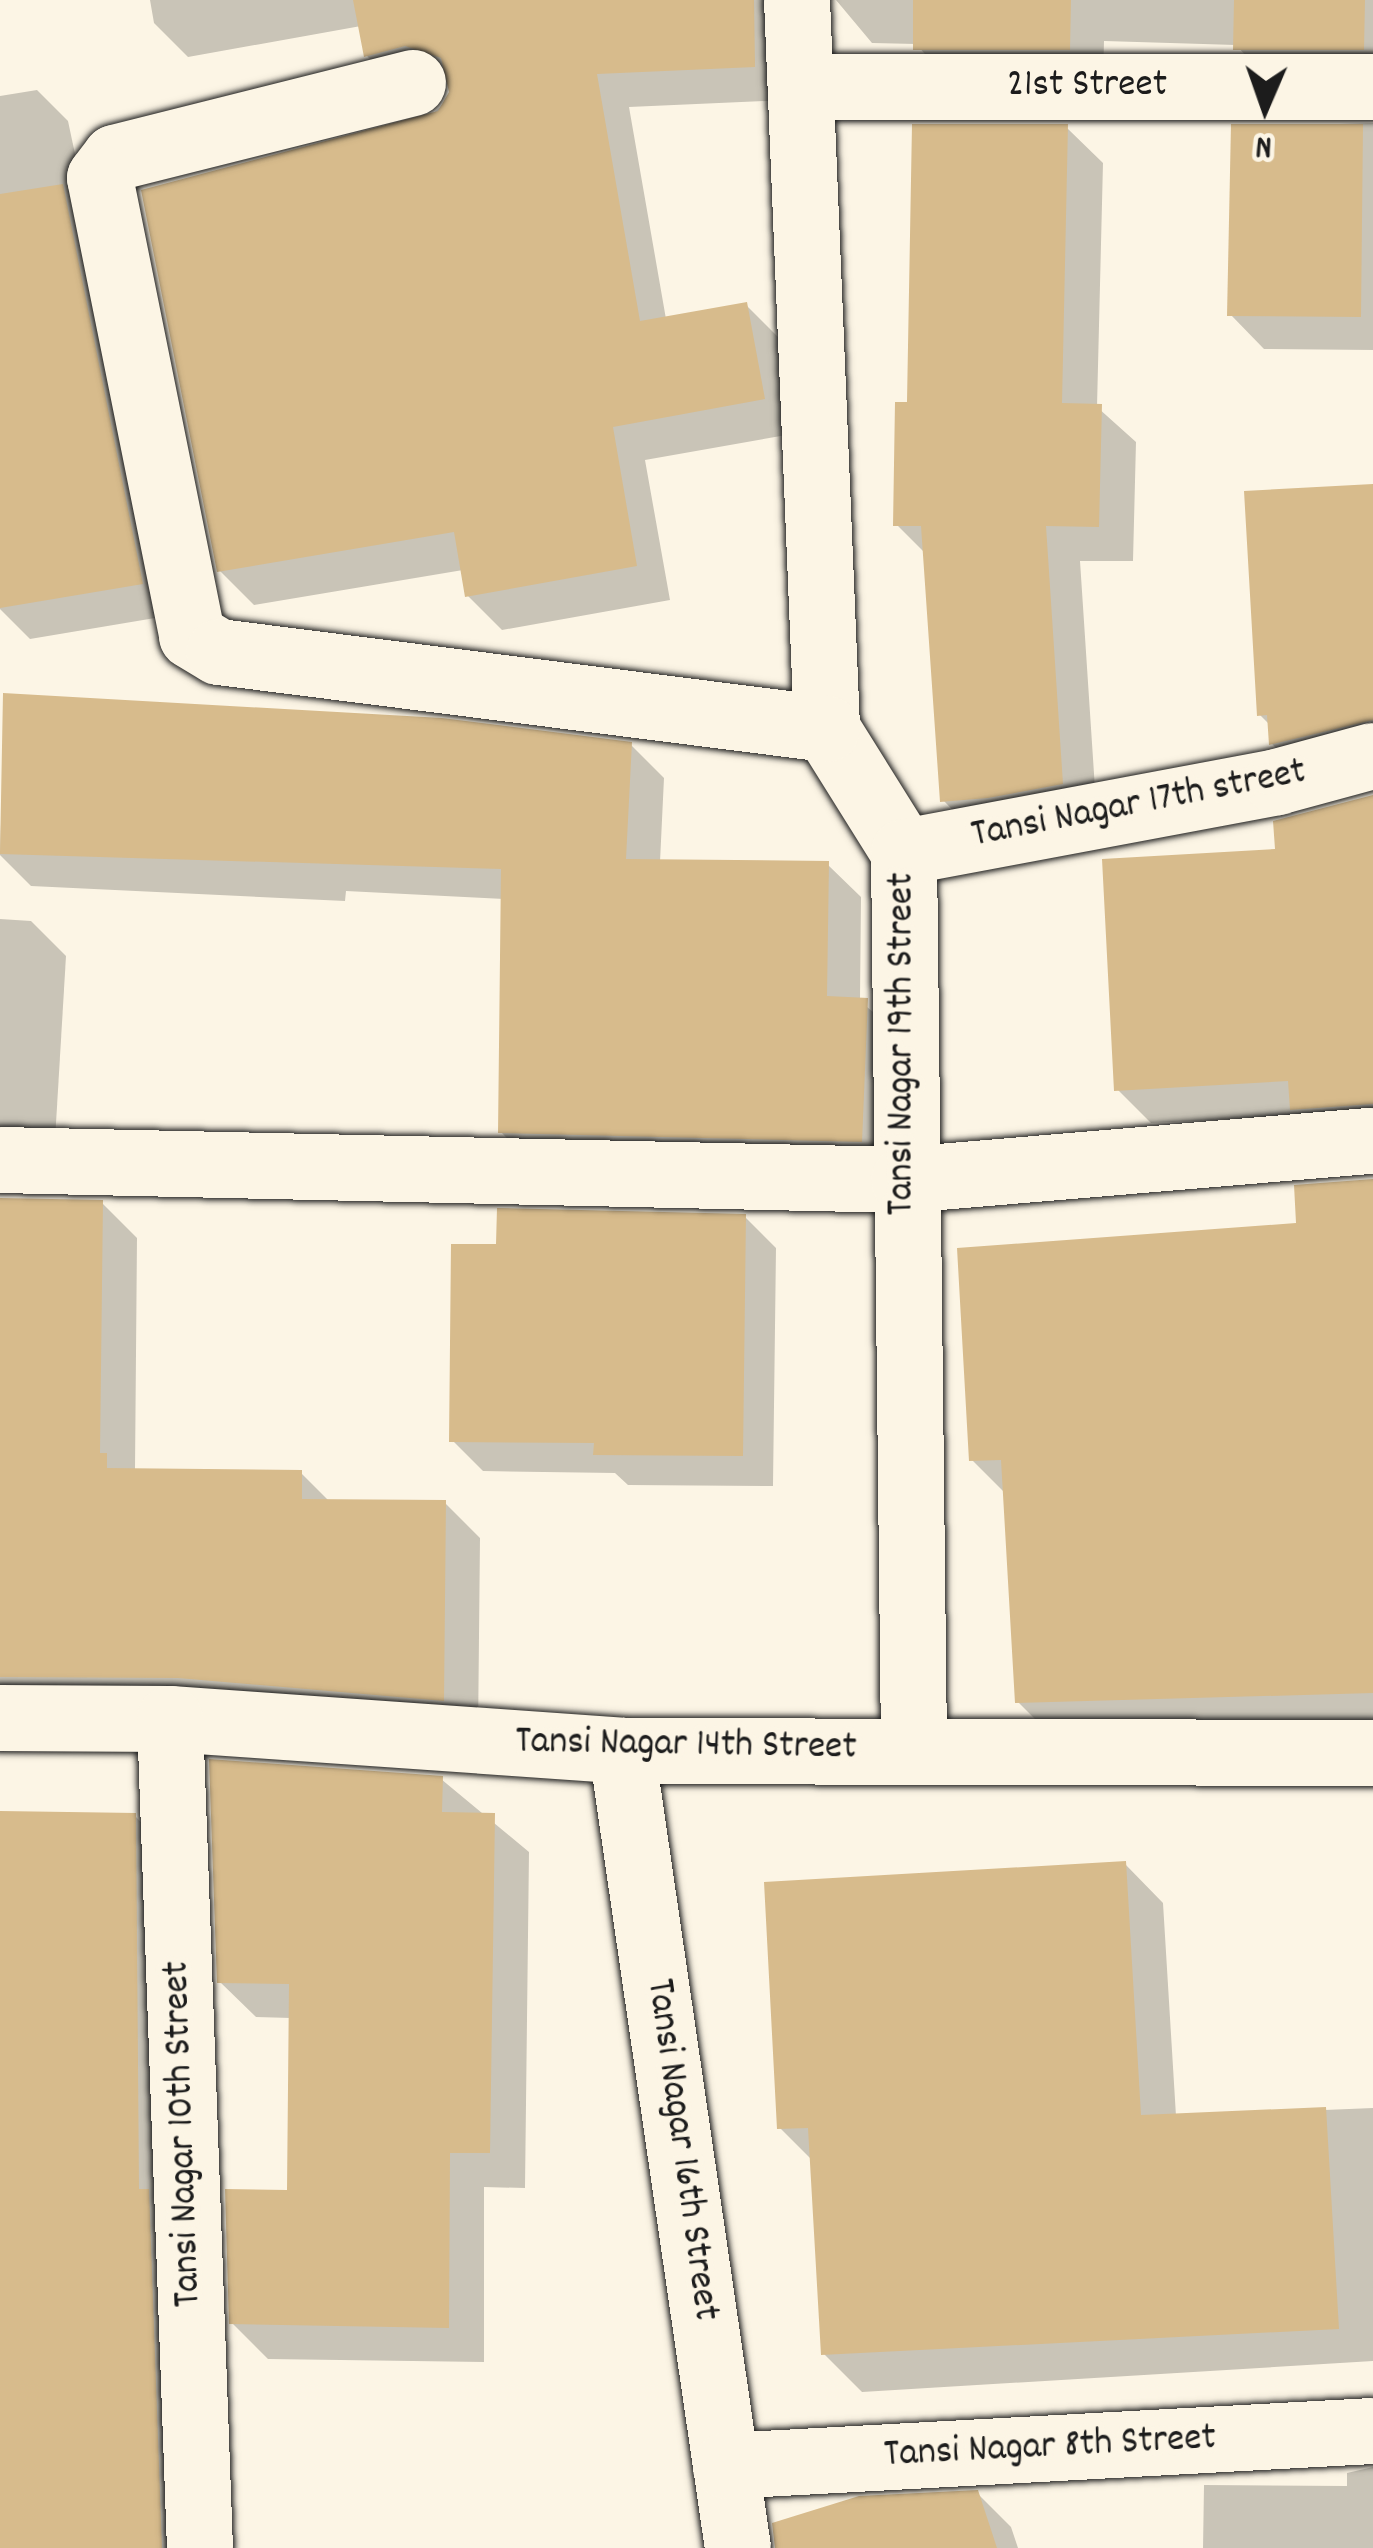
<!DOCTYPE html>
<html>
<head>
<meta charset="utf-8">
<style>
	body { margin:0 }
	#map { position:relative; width:1373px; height:2548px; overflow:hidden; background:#fcf5e5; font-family:Dekko,sans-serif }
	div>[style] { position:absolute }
	.shadow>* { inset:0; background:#0003 }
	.building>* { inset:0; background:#d7bb8c }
	.roads { filter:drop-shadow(0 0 3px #1c1c1c) drop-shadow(0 0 3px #1c1c1c) }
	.minor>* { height:66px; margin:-33px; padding:0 33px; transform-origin:33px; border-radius:33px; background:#fcf5e5 }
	span { translate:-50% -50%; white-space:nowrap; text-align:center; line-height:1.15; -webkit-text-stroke:12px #fcf5e5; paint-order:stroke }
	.street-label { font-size:39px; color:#1c1c1c }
	.north { position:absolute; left:1205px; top:48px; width:120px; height:120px; -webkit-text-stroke:9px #fcf5e5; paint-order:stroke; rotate:182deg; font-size:33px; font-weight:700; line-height:48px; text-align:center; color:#1c1c1c }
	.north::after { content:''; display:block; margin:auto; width:42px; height:54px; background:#1c1c1c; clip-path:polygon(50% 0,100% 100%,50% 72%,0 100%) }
</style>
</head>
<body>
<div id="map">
	<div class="shadow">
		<i style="clip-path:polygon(150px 0,1373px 0,1373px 86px,1270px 82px,1236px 45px,1104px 41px,1103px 82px,950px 82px,916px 44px,872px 43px,836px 0,812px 1px,788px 100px,629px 107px,666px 319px,746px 305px,780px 339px,798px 433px,645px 460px,670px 600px,502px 630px,468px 596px,463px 570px,254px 605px,220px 571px,424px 122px,452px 96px,452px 81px,400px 89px,366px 55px,361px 26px,188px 57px,154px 23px)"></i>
		<i style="clip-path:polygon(37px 90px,68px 121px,173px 615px,30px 639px,0 609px,0 96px)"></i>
		<i style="clip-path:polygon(1373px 123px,1373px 350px,1264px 349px,1230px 314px,1234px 127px)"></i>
		<i style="clip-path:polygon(1067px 128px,1103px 163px,1097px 407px,1136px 442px,1133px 561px,1080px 561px,1097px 819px,978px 836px,943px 800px,926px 554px,896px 524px,910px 405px)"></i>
		<i style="clip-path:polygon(1373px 487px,1373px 762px,1306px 778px,1272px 744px,1271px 726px,1259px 714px)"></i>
		<i style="clip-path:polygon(5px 696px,631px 745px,664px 778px,660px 862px,827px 864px,861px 897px,860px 1001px,900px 1035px,895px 1174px,534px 1166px,501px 1132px,504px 899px,346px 891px,345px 901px,31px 886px,0 855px)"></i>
		<i style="clip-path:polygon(1373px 798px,1373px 1142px,1299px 1116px,1151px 1123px,1117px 1089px,1278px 852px)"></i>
		<i style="clip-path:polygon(0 919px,31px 921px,66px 956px,54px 1157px,0 1191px)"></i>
		<i style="clip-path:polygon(1373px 1181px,1373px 1725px,1052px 1736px,1018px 1702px,1006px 1494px,972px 1460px)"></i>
		<i style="clip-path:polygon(0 1200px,102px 1203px,137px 1238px,135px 1471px,301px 1473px,330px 1502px,445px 1503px,480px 1538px,478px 1735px,0 1710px)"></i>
		<i style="clip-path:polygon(745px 1217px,776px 1248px,773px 1486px,628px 1485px,615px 1473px,483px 1471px,452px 1440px,499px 1247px)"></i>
		<i style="clip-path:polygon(441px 1779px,529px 1852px,525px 2188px,484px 2187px,484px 2362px,268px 2359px,232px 2323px,290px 2193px,291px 2018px,256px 2017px,220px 1982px)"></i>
		<i style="clip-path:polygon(0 1814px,135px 1816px,166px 1848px,187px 2548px,0 2548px)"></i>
		<i style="clip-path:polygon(1125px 1864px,1163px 1903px,1176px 2116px,1373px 2108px,1373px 2361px,862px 2392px,824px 2354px,813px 2161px,780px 2128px)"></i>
		<i style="clip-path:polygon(1373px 2467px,1373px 2548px,1203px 2548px,1204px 2485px,1347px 2486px,1347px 2473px)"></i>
		<i style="clip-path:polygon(977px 2493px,1011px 2527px,1018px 2548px,842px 2548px)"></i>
	</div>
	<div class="building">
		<i style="clip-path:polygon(353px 0,754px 0,755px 67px,597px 74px,640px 321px,747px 302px,765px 399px,613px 427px,637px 566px,465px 597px,454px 532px,217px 572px,141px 190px,438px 111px,449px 92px,441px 58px,405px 46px,364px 57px)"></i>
		<i style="clip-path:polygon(913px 0,1071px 0,1070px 50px,913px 50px)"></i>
		<i style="clip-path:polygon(1234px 0,1365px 0,1364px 50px,1233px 50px)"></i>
		<i style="clip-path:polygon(912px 124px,1068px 124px,1062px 403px,1102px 404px,1099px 527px,1046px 526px,1063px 784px,988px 798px,940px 802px,921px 526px,893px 526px,895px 402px,907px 402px)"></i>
		<i style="clip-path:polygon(1231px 124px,1363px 124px,1361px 317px,1227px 316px)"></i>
		<i style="clip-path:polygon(63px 184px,143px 584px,0 608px,0 194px)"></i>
		<i style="clip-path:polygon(1373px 484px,1373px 720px,1269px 745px,1267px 715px,1257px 716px,1244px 491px)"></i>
		<i style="clip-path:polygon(3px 693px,442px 718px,632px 742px,626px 859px,829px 861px,827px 996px,868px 998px,862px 1142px,498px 1133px,501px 869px,0 854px)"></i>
		<i style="clip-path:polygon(1373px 795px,1373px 1104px,1290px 1110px,1288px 1081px,1114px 1091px,1102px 859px,1275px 849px,1273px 821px)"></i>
		<i style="clip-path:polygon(1373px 1179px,1373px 1693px,1015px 1703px,1001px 1460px,969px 1461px,957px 1248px,1296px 1223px,1294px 1185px)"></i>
		<i style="clip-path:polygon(0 1198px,103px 1200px,100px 1453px,107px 1453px,107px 1468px,302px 1470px,302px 1499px,446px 1500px,444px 1701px,178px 1678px,0 1677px)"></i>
		<i style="clip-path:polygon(497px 1208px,746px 1214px,743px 1456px,593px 1455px,594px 1443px,449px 1442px,451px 1244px,496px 1244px)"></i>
		<i style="clip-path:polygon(209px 1759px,443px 1776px,442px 1812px,495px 1813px,490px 2153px,450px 2153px,449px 2328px,229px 2324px,225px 2189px,287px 2190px,289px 1984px,217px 1983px)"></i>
		<i style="clip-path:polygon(0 1811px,136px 1813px,139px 2189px,149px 2189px,162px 2548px,0 2548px)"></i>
		<i style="clip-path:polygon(1126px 1861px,1141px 2115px,1326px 2107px,1339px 2329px,821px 2355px,808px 2128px,777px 2129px,764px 1882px)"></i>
		<i style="clip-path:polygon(978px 2490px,997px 2548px,775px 2548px,772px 2523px,859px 2496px)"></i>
	</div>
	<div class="roads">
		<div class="minor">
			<i style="left:797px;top:0;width:730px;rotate:87.64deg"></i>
			<i style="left:827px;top:729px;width:145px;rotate:58deg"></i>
			<i style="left:904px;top:852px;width:899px;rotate:89.36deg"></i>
			<i style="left:413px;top:83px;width:307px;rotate:165.9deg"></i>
			<i style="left:115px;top:158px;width:25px;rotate:127deg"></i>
			<i style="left:100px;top:178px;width:467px;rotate:78.6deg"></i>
			<i style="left:192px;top:636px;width:31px;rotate:31deg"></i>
			<i style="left:219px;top:652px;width:613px;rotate:7.22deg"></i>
			<i style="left:801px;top:87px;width:572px"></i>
			<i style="left:904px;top:852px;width:380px;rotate:-10.6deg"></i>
			<i style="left:1277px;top:782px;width:99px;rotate:-15.2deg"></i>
			<i style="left:0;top:1160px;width:904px;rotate:1.27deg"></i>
			<i style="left:904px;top:1180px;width:471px;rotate:-4.8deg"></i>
			<i style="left:0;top:1718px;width:170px;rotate:0.3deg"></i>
			<i style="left:170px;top:1719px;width:453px;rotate:4deg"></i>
			<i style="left:622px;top:1751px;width:751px;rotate:0.15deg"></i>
			<i style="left:170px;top:1719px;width:830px;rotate:87.93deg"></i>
			<i style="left:622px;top:1751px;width:805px;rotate:81.72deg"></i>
			<i style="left:726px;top:2466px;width:648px;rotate:-3.1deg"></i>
		</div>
	</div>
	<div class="street-label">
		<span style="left:1087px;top:87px">21st Street</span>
		<span style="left:1139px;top:806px;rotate:-11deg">Tansi Nagar 17th street</span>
		<span style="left:904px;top:1044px;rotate:-90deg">Tansi Nagar 19th Street</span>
		<span style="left:686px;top:1747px;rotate:1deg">Tansi Nagar 14th Street</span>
		<span style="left:185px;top:2134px;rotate:-92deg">Tansi Nagar 10th Street</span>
		<span style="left:680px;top:2150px;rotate:82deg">Tansi Nagar 16th Street</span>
		<span style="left:1050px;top:2449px;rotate:-3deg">Tansi Nagar 8th Street</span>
	</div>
	<div class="north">N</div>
</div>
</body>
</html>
